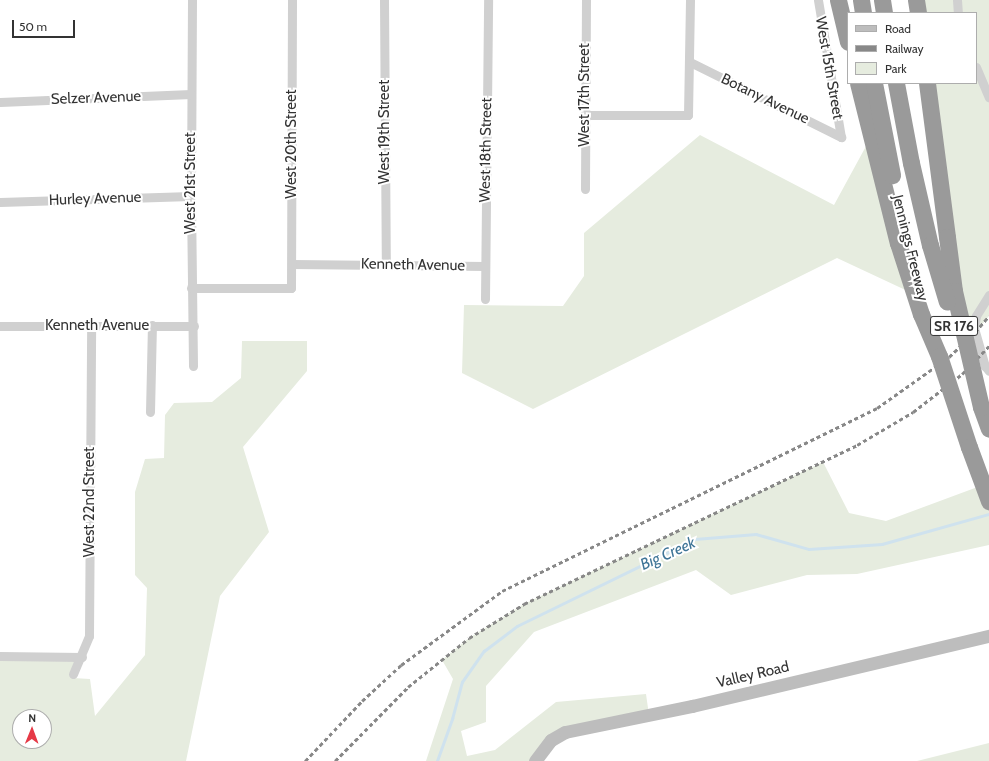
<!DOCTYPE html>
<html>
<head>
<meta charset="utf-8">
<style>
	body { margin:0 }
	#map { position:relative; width:989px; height:761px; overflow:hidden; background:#fff; font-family:Cabin,sans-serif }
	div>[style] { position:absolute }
	.green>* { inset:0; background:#e6ecdf }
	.stream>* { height:2.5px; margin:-1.25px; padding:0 1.25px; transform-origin:1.25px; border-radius:1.25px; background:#cfe2ee }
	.street>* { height:9px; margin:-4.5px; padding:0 4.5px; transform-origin:4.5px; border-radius:4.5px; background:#d0d0d0 }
	.secondary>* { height:13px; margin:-6.5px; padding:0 6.5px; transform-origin:6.5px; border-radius:6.5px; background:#bdbdbd }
	.highway>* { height:17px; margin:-8.5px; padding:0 8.5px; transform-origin:8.5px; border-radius:8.5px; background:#9a9a9a }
	.rail>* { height:2.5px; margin-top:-1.25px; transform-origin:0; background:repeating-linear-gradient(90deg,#888 0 4px,transparent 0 7px) }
	.highway-bridge>* { height:17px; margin:-8.5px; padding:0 8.5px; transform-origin:8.5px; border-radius:8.5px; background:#9a9a9a }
	span { translate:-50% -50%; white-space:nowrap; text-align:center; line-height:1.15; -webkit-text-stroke:4px #fff; paint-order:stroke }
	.shield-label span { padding:1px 3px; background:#fff; border:1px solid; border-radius:3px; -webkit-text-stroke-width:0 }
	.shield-label { font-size:14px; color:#333; font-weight:700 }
	.street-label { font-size:15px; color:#333 }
	.water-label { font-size:16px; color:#3f7597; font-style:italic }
	.legend { position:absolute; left:847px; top:12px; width:130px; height:72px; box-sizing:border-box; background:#fff; border:1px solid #adadad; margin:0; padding:5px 7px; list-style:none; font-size:12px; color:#333 }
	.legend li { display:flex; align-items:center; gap:8px; height:20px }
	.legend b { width:20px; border:1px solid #adadad }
	.north { position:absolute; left:12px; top:709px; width:40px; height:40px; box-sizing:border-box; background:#fff; border:1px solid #adadad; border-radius:50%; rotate:1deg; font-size:11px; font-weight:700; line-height:16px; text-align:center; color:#333 }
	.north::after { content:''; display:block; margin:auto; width:14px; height:18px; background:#e63946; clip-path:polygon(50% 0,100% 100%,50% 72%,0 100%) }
	.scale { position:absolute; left:12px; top:20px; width:63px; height:18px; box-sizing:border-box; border:2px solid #333; border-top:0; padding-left:5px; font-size:12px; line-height:14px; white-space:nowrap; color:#333; -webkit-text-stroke:3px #fff; paint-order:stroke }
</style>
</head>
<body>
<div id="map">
	<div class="green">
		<i style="clip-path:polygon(916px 0,989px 0,989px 316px,966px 344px,927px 83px,976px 83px,976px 13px,918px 13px)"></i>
		<i style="clip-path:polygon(700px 135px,834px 205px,871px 137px,914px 294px,837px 258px,533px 409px,462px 373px,464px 305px,563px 306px,584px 276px,584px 233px)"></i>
		<i style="clip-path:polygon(evenodd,242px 341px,307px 341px,307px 371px,243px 447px,269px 532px,220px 596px,186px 761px,0 761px,0 656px,82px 657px,73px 678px,90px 679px,95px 716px,145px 655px,147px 588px,135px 575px,135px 492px,145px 459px,164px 458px,165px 415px,174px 403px,212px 402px,241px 378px,242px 341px,20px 717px,44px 717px,44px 741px,20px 741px,20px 717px)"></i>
		<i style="clip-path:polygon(823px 462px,849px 513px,886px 521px,983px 485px,989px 501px,989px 545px,857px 574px,807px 575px,731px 595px,696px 570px,534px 632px,486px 686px,486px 722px,461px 731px,467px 756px,495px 750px,556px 702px,646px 694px,649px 715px,565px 732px,535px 761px,426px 761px,453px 679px,442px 660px,469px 638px,524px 604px)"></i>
		<i style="clip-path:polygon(989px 743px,989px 761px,917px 761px)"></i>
	</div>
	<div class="stream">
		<i style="left:437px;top:761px;width:45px;rotate:-70.3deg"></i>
		<i style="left:452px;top:719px;width:38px;rotate:-75deg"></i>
		<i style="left:462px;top:682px;width:38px;rotate:-55deg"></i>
		<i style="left:484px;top:651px;width:41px;rotate:-37.1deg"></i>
		<i style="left:517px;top:626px;width:198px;rotate:-26deg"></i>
		<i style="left:695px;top:539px;width:61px;rotate:-4.7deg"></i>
		<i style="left:756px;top:534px;width:55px;rotate:15.8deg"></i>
		<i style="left:809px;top:549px;width:73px;rotate:-3.9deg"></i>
		<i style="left:882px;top:544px;width:111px;rotate:-15.7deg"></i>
	</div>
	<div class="street">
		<i style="left:192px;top:0;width:201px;rotate:90.3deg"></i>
		<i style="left:191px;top:201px;width:165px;rotate:89.3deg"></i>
		<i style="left:384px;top:0;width:265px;rotate:89.6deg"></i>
		<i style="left:818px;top:0;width:139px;rotate:80.5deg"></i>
		<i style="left:957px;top:0;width:13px;rotate:86deg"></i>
		<i style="left:690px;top:62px;width:169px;rotate:26.4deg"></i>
		<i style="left:976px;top:67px;width:33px;rotate:67deg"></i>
		<i style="left:0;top:102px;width:191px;rotate:-2.4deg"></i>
		<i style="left:585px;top:115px;width:103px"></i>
		<i style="left:688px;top:115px;width:115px;rotate:-89deg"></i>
		<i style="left:585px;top:189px;width:189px;rotate:-89.7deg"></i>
		<i style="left:0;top:202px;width:191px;rotate:-1.8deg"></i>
		<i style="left:292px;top:264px;width:193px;rotate:0.6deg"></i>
		<i style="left:191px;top:288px;width:100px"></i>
		<i style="left:291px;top:288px;width:288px;rotate:-89.8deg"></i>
		<i style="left:989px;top:295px;width:25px;rotate:122deg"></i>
		<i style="left:976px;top:316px;width:12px;rotate:99deg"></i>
		<i style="left:974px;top:328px;width:40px;rotate:74deg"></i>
		<i style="left:985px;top:366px;width:6px;rotate:51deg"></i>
		<i style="left:485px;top:299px;width:299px;rotate:-89.4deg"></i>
		<i style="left:0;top:326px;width:194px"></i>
		<i style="left:150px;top:412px;width:87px;rotate:-88.7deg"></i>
		<i style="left:0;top:656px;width:82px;rotate:0.7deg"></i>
		<i style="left:73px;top:674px;width:41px;rotate:-67.2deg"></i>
		<i style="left:89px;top:636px;width:310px;rotate:-89.6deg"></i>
	</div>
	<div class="secondary">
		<i style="left:535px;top:761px;width:26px;rotate:-53deg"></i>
		<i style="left:551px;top:740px;width:16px;rotate:-30deg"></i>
		<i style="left:565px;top:732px;width:130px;rotate:-11.6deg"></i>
		<i style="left:692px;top:706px;width:305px;rotate:-13.3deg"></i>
	</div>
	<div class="highway">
		<i style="left:838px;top:0;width:43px;rotate:76.6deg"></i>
		<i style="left:861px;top:0;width:13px;rotate:81deg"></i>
		<i style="left:882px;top:0;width:13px;rotate:81deg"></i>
		<i style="left:916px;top:0;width:13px;rotate:81deg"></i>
		<i style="left:858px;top:83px;width:165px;rotate:76deg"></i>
		<i style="left:898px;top:243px;width:75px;rotate:72.1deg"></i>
		<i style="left:921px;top:314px;width:46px;rotate:66.8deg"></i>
		<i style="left:874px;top:83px;width:94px;rotate:78.9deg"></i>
		<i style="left:896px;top:83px;width:81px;rotate:79.4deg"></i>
		<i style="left:911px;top:163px;width:84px;rotate:77deg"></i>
		<i style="left:927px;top:83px;width:155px;rotate:82.6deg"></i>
		<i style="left:981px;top:407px;width:23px;rotate:70deg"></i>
	</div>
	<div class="rail">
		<i style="left:305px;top:761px;width:83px;rotate:-46.5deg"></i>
		<i style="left:362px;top:701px;width:53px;rotate:-42.7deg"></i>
		<i style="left:401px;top:665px;width:125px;rotate:-36.2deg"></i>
		<i style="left:502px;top:591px;width:417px;rotate:-26deg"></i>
		<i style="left:877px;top:408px;width:88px;rotate:-35.3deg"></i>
		<i style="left:949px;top:357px;width:36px;rotate:-44deg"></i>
		<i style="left:975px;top:332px;width:21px;rotate:-49deg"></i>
		<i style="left:335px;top:761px;width:104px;rotate:-45.4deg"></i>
		<i style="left:408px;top:687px;width:78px;rotate:-38.8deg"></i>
		<i style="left:469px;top:638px;width:65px;rotate:-31.7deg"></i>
		<i style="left:524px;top:604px;width:369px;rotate:-25.5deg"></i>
		<i style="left:857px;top:445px;width:65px;rotate:-30.5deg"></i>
		<i style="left:913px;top:412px;width:62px;rotate:-37.8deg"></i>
		<i style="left:962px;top:374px;width:39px;rotate:-46deg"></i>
	</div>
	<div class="highway-bridge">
		<i style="left:947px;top:237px;width:54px;rotate:82.6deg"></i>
		<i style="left:954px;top:291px;width:119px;rotate:76.9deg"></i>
		<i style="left:930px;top:245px;width:59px;rotate:73.4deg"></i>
		<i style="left:939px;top:356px;width:96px;rotate:71.8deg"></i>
		<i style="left:969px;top:447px;width:58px;rotate:69.7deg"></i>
	</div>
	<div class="shield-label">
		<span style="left:954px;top:326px">SR 176</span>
	</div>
	<div class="street-label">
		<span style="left:829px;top:68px;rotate:80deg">West 15th Street</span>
		<span style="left:585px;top:95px;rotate:-90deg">West 17th Street</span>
		<span style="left:96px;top:98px;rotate:-2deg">Selzer Avenue</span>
		<span style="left:765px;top:99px;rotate:26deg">Botany Avenue</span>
		<span style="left:385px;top:132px;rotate:-90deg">West 19th Street</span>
		<span style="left:292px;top:144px;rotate:-90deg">West 20th Street</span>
		<span style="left:486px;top:150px;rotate:-89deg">West 18th Street</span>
		<span style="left:191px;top:183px;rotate:-90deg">West 21st Street</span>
		<span style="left:95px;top:199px;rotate:-2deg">Hurley Avenue</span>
		<span style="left:910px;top:248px;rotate:76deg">Jennings Freeway</span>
		<span style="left:413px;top:265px;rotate:1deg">Kenneth Avenue</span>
		<span style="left:97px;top:326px">Kenneth Avenue</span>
		<span style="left:90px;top:502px;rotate:-90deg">West 22nd Street</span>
		<span style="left:753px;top:675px;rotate:-13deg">Valley Road</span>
	</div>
	<div class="water-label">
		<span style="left:668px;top:554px;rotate:-24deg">Big Creek</span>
	</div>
	<ul class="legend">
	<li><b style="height:5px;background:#bdbdbd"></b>Road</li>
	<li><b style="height:5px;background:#888"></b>Railway</li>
	<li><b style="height:11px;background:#e6ecdf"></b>Park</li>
	</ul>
	<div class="north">N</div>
	<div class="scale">50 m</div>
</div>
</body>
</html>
